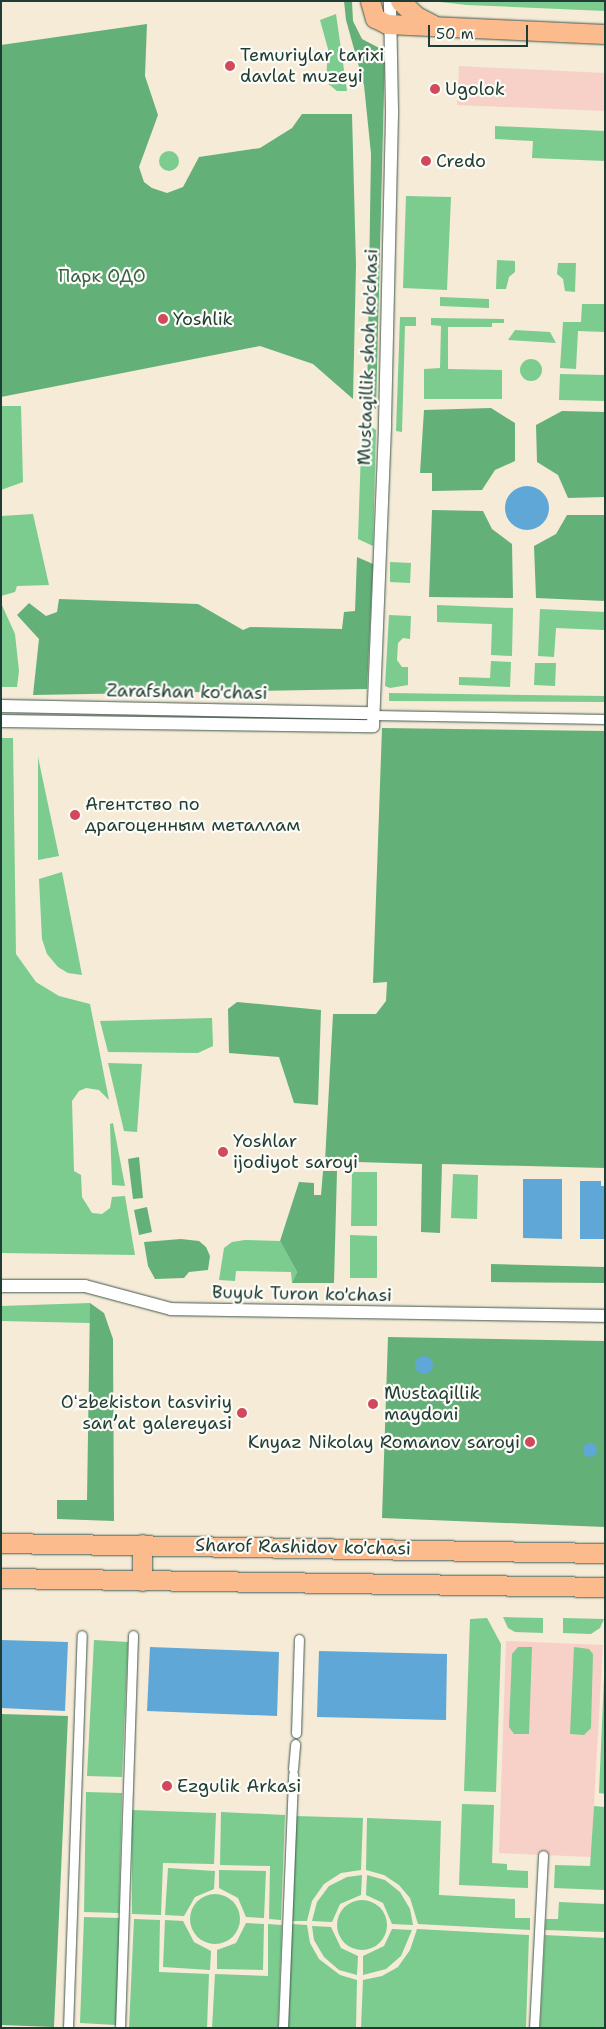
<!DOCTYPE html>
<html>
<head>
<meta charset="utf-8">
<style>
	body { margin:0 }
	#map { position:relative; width:606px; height:2029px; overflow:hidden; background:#f5ebd7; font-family:"Shantell Sans",sans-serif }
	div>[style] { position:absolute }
	.built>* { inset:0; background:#f7d1c8 }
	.green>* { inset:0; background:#7bcc8e }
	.round { border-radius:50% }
	.forest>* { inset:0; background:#64b079 }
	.water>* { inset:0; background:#5fa7d6 }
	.roads { filter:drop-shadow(0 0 1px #3f574c) drop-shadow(0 0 1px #3f574c) }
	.pedestrian>* { height:9px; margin:-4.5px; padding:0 4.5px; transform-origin:4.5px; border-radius:4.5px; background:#fff }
	.minor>* { height:12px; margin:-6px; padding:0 6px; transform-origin:6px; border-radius:6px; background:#fff }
	.primary>* { height:19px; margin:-9.5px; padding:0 9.5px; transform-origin:9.5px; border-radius:9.5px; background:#fbbb8c }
	.dots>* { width:14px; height:14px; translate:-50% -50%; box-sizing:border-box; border:2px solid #fdfcf7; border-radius:50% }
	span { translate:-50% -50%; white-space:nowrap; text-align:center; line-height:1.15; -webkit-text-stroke:4.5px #fdfcf7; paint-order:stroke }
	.poi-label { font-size:18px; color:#1f3d34 }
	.left { translate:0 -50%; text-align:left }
	.right { translate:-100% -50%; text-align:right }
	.park-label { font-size:18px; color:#36614a }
	.street-label { font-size:18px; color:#1f3d34 }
	.frame { position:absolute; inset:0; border:2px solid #1f3d34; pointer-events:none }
	.scale { position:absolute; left:428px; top:25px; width:100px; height:22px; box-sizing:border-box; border:2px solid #1f3d34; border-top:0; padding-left:6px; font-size:15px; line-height:18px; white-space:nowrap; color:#1f3d34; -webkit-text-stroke:4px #fdfcf7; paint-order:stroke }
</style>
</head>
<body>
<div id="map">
	<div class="built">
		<i style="clip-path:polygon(459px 66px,605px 73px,605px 111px,457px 105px)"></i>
		<i style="clip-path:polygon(506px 1641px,603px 1645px,591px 1857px,499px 1853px)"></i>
	</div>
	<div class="green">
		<i style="clip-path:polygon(431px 1px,605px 1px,605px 11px,467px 5px)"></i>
		<i style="clip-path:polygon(336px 14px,347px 91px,337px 91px,326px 82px,328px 49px,320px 20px)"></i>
		<i style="clip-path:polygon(495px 126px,605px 131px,605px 161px,532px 158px,533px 141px,495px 139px)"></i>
		<i class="round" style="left:159px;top:151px;width:20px;height:20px"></i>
		<i style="clip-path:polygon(406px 196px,451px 197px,447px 290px,403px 288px)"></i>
		<i style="clip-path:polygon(497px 260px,515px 261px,515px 272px,509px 277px,506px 289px,496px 289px)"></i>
		<i style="clip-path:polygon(558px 263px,576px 263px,575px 292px,565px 291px,563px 279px,557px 274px)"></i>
		<i style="clip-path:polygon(440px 297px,489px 299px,489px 308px,440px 306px)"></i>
		<i style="clip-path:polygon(582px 304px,605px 304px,605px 332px,578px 331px,576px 369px,560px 368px,563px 322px,581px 322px)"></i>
		<i style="clip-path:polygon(400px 317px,416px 317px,416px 326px,405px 326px,402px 432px,396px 431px)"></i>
		<i style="clip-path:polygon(431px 318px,504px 319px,504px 323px,492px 323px,492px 327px,448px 327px,448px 369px,502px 370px,502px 399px,424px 399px,424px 369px,440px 368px,441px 326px,431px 325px)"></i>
		<i style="clip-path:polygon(515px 330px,550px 332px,556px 343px,508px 340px)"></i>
		<i class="round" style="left:520px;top:359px;width:22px;height:22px"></i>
		<i style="clip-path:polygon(560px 374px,605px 375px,605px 401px,559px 400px)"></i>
		<i style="clip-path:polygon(21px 406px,23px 482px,1px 490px,1px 406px)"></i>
		<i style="clip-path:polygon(362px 421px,376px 430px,373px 546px,358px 539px)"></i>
		<i style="clip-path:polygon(33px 514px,49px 585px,17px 586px,15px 592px,1px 596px,1px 516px)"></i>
		<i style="clip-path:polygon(390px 562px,411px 563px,410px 583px,390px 582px)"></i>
		<i style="clip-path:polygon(1px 603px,15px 634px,19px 671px,17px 687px,1px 687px)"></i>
		<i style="clip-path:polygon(437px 605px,513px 608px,512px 656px,491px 655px,492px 624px,437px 622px)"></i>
		<i style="clip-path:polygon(540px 609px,605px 612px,604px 630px,556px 628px,554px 657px,538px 656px)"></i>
		<i style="clip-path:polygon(389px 615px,411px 616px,410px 639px,403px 638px,398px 643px,397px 660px,402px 667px,408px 667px,408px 685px,390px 688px,385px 686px)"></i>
		<i style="clip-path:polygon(491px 661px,511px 662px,510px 687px,459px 685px,459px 677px,490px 678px)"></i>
		<i style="clip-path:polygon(535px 663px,556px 663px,555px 686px,534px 685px)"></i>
		<i style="clip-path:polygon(389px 693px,605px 696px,605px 702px,389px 701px)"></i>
		<i style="clip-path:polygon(1px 738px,13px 738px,16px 954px,36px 982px,59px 996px,90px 1004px,109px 1100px,99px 1090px,86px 1088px,79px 1091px,72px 1101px,74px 1171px,81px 1175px,82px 1197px,92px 1213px,102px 1214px,110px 1208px,112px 1197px,125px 1196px,135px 1255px,1px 1253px)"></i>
		<i style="clip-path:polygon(38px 757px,59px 856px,38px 860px)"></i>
		<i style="clip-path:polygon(62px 872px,82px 975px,68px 973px,58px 967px,47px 954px,42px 939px,39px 879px)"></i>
		<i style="clip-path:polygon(212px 1018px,213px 1046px,198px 1053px,108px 1052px,100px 1021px)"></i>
		<i style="clip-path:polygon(108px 1063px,142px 1064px,137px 1132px,124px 1131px)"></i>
		<i style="clip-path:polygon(113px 1123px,125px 1186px,112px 1185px,110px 1124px)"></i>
		<i style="clip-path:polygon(352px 1172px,377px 1172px,377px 1226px,351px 1226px)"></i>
		<i style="clip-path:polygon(453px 1174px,478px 1175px,477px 1219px,451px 1218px)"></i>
		<i style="clip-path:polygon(350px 1235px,377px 1236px,377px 1278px,350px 1278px)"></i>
		<i style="clip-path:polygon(245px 1240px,280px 1241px,297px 1272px,292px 1283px,291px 1272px,236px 1271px,235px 1281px,219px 1280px,224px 1248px,232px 1242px)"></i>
		<i style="clip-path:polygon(90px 1303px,90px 1323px,1px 1321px,1px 1306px)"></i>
		<i style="clip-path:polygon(503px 1617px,543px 1618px,543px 1633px,515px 1632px,508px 1628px)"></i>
		<i style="clip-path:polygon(487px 1618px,501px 1644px,496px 1792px,464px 1791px,470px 1619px)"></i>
		<i style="clip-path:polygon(563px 1618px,604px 1619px,600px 1628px,591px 1634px,563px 1633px)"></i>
		<i style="clip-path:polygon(94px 1640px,128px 1642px,122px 1777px,87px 1776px)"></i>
		<i style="clip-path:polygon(518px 1647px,532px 1647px,529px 1734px,514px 1734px,509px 1727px,512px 1654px)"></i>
		<i style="clip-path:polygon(574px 1647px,589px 1649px,593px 1654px,591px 1728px,584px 1735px,570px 1734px)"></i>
		<i style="clip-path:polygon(605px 1654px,605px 1794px,599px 1793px)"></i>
		<i style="clip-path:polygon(86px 1792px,122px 1793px,119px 1913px,84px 1912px)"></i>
		<i style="clip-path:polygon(462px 1804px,494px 1805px,492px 1863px,507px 1864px,507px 1870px,528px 1871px,528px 1888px,459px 1885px)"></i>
		<i style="clip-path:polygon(594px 1806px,605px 1807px,605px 1890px,554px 1888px,555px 1865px,590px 1866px)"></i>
		<i style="clip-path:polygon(132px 1810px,216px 1813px,214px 1864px,163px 1863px,161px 1915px,132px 1914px)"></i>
		<i style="clip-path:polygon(221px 1812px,285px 1815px,281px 1920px,269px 1919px,270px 1866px,220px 1865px)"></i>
		<i style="clip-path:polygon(295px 1816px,363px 1818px,361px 1870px,341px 1873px,324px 1884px,312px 1901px,307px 1921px,291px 1921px)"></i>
		<i style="clip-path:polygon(367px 1818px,441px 1821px,439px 1895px,515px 1899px,515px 1918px,530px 1918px,530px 1930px,418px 1924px,410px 1898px,399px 1885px,384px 1875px,366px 1870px)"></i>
		<i style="clip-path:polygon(168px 1868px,215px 1871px,214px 1889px,195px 1897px,184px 1916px,165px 1915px)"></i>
		<i style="clip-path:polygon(219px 1870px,266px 1871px,264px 1918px,246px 1917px,238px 1898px,219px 1888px)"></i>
		<i style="clip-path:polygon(362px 1875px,361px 1895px,340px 1904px,332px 1922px,312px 1921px,317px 1902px,329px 1886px,347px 1877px)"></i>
		<i style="clip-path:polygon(367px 1875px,385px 1880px,400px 1892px,410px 1909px,413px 1925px,392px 1924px,383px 1903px,366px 1895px)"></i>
		<i class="round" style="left:190px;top:1894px;width:50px;height:50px"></i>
		<i class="round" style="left:337px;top:1900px;width:50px;height:50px"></i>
		<i style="clip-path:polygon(559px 1902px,605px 1904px,605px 1932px,545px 1930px,546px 1919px,558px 1919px)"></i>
		<i style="clip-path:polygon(84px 1917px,120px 1918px,116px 2025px,80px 2023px)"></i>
		<i style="clip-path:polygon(134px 1919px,160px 1920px,159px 1972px,209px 1974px,207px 2028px,129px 2028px)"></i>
		<i style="clip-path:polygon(165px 1920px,183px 1921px,194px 1942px,211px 1951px,210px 1970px,163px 1967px)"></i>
		<i style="clip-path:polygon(246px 1923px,264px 1924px,263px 1970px,217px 1969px,217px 1950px,236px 1943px)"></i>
		<i style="clip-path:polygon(268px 1924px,282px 1925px,278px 2028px,212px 2028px,215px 1974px,268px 1976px)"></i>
		<i style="clip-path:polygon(291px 1924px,307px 1925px,310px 1943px,319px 1959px,340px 1975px,357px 1980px,356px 2028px,288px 2028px)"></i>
		<i style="clip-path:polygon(312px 1926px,331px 1927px,341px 1948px,358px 1956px,357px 1975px,339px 1970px,324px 1957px,314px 1940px)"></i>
		<i style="clip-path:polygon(392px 1929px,412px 1930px,401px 1956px,386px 1969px,363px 1975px,363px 1956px,384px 1946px)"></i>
		<i style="clip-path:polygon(417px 1929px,529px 1935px,526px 2028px,361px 2028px,363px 1980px,382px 1976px,398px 1967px,410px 1950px)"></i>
		<i style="clip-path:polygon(545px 1935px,605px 1938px,605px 2028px,540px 2028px)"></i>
	</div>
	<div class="forest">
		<i style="clip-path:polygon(344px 1px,352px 1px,353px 21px,362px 39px,385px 51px,376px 409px,367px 404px,371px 154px,364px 85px,346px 20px)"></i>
		<i style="clip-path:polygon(147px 24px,145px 76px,158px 115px,139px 167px,144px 182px,152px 188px,167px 193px,183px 187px,199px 157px,260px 148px,292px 128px,302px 114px,352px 114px,356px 265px,353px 399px,313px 364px,260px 346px,1px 397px,1px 45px)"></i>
		<i style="clip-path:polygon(491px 408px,515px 423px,515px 461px,495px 470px,482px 490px,432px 491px,432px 473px,420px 473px,424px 410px)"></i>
		<i style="clip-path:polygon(562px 411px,605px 412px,605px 497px,568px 498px,558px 475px,537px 462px,536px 425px)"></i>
		<i style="clip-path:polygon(432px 510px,483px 511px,492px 529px,512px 544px,513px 598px,429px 597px)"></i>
		<i style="clip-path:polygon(567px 515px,605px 515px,605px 601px,536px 598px,534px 546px,556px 534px)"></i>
		<i style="clip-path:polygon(357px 557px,373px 564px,367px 689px,33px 695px,39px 639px,17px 615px,29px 603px,46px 616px,57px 612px,59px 599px,198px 604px,243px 630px,250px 627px,342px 629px,344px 612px,355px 611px)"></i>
		<i style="clip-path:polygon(382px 728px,605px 731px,605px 1168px,442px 1164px,440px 1233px,421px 1232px,422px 1164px,325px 1161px,333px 1014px,376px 1014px,386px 1001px,387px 982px,373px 983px)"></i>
		<i style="clip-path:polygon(237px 1002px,321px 1010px,318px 1105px,294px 1103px,279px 1057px,229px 1053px,228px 1009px)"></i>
		<i style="clip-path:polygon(139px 1157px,143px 1198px,133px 1199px,128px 1159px)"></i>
		<i style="clip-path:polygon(323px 1171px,337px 1171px,334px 1283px,292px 1283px,297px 1272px,280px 1241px,299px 1182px,314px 1183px,314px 1195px,321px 1195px)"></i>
		<i style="clip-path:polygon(147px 1207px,152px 1232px,139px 1235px,134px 1210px)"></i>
		<i style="clip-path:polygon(181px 1239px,199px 1241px,206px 1247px,210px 1256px,208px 1270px,189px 1272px,184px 1278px,155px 1279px,148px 1266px,144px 1242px)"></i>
		<i style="clip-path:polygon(491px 1264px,605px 1267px,605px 1283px,491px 1282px)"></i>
		<i style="clip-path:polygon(90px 1303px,104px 1313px,113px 1339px,114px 1521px,57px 1519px,57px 1500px,87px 1500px)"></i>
		<i style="clip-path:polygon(388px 1337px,605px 1341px,605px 1527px,382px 1518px)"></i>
		<i style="clip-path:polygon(1px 1714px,68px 1716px,54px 2027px,1px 2025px)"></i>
	</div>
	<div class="water">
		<i class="round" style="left:505px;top:486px;width:44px;height:44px"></i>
		<i style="clip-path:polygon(523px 1179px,562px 1179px,562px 1239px,523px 1238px)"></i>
		<i style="clip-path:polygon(580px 1181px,601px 1181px,601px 1186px,605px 1186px,605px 1239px,580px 1239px)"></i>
		<i class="round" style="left:415px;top:1356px;width:18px;height:18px"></i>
		<i class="round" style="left:583px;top:1443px;width:14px;height:14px"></i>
		<i style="clip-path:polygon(1px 1640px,68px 1642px,65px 1711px,1px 1708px)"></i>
		<i style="clip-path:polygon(150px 1647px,279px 1652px,277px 1716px,147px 1711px)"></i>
		<i style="clip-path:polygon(319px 1651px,447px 1654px,446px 1720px,317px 1717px)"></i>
	</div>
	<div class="roads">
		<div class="pedestrian">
			<i style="left:373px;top:715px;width:232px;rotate:1deg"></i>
			<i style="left:296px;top:1733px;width:94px;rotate:-88.2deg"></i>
			<i style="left:293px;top:1769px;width:25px;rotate:-85deg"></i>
			<i style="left:68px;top:2028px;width:393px;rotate:-88deg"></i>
			<i style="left:120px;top:2028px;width:393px;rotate:-88.1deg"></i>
			<i style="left:283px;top:2028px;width:254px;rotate:-87.7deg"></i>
			<i style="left:534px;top:2028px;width:173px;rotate:-87deg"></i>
		</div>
		<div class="minor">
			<i style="left:1px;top:706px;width:372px;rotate:1.1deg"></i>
			<i style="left:1px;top:721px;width:372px;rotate:0.8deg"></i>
			<i style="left:373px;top:726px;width:303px;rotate:-87.7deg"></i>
			<i style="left:385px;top:423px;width:314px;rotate:-88.7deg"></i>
			<i style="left:392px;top:109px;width:108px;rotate:-91.1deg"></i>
			<i style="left:1px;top:1286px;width:84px"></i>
			<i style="left:85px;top:1286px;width:89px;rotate:15deg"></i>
			<i style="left:171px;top:1309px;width:434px;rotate:0.9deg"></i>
		</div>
		<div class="primary">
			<i style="left:370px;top:1px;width:18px;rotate:74deg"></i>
			<i style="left:375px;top:18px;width:13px;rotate:27deg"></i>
			<i style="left:387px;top:24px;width:218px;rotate:2.6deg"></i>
			<i style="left:400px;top:1px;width:22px;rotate:43deg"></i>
			<i style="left:416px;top:16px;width:18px;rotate:27deg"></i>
			<i style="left:1px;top:1543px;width:604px;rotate:0.95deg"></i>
			<i style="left:142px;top:1544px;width:37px;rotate:90deg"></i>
			<i style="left:1px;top:1578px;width:604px;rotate:0.85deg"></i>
		</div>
	</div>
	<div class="dots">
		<i style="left:230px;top:66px;background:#d1495b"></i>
		<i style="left:435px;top:89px;background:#d1495b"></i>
		<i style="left:426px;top:161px;background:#d1495b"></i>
		<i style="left:163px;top:319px;background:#d1495b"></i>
		<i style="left:75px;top:815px;background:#d1495b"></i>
		<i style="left:223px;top:1152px;background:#d1495b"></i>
		<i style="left:373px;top:1404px;background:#d1495b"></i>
		<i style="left:242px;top:1413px;background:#d1495b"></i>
		<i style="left:530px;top:1442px;background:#d1495b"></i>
		<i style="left:167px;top:1786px;background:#d1495b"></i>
	</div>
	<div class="poi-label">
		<span class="left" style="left:240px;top:66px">Temuriylar tarixi<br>davlat muzeyi</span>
		<span class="left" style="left:445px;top:89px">Ugolok</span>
		<span class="left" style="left:436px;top:161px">Credo</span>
		<span class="left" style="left:173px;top:319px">Yoshlik</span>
		<span class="left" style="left:85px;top:815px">Агентство по<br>драгоценным металлам</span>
		<span class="left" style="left:233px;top:1152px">Yoshlar<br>ijodiyot saroyi</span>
		<span class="left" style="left:384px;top:1404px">Mustaqillik<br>maydoni</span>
		<span class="right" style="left:232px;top:1413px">Oʻzbekiston tasviriy<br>sanʼat galereyasi</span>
		<span class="right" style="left:520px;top:1442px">Knyaz Nikolay Romanov saroyi</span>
		<span class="left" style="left:177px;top:1786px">Ezgulik Arkasi</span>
	</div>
	<div class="park-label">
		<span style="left:102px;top:276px">Парк ОДО</span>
	</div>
	<div class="street-label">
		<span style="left:368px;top:357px;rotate:-88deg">Mustaqillik shoh ko'chasi</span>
		<span style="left:187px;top:692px;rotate:1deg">Zarafshan ko'chasi</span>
		<span style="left:302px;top:1294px;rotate:1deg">Buyuk Turon ko'chasi</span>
		<span style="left:303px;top:1547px;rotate:1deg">Sharof Rashidov ko'chasi</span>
	</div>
	<div class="frame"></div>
	<div class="scale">50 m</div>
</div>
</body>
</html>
